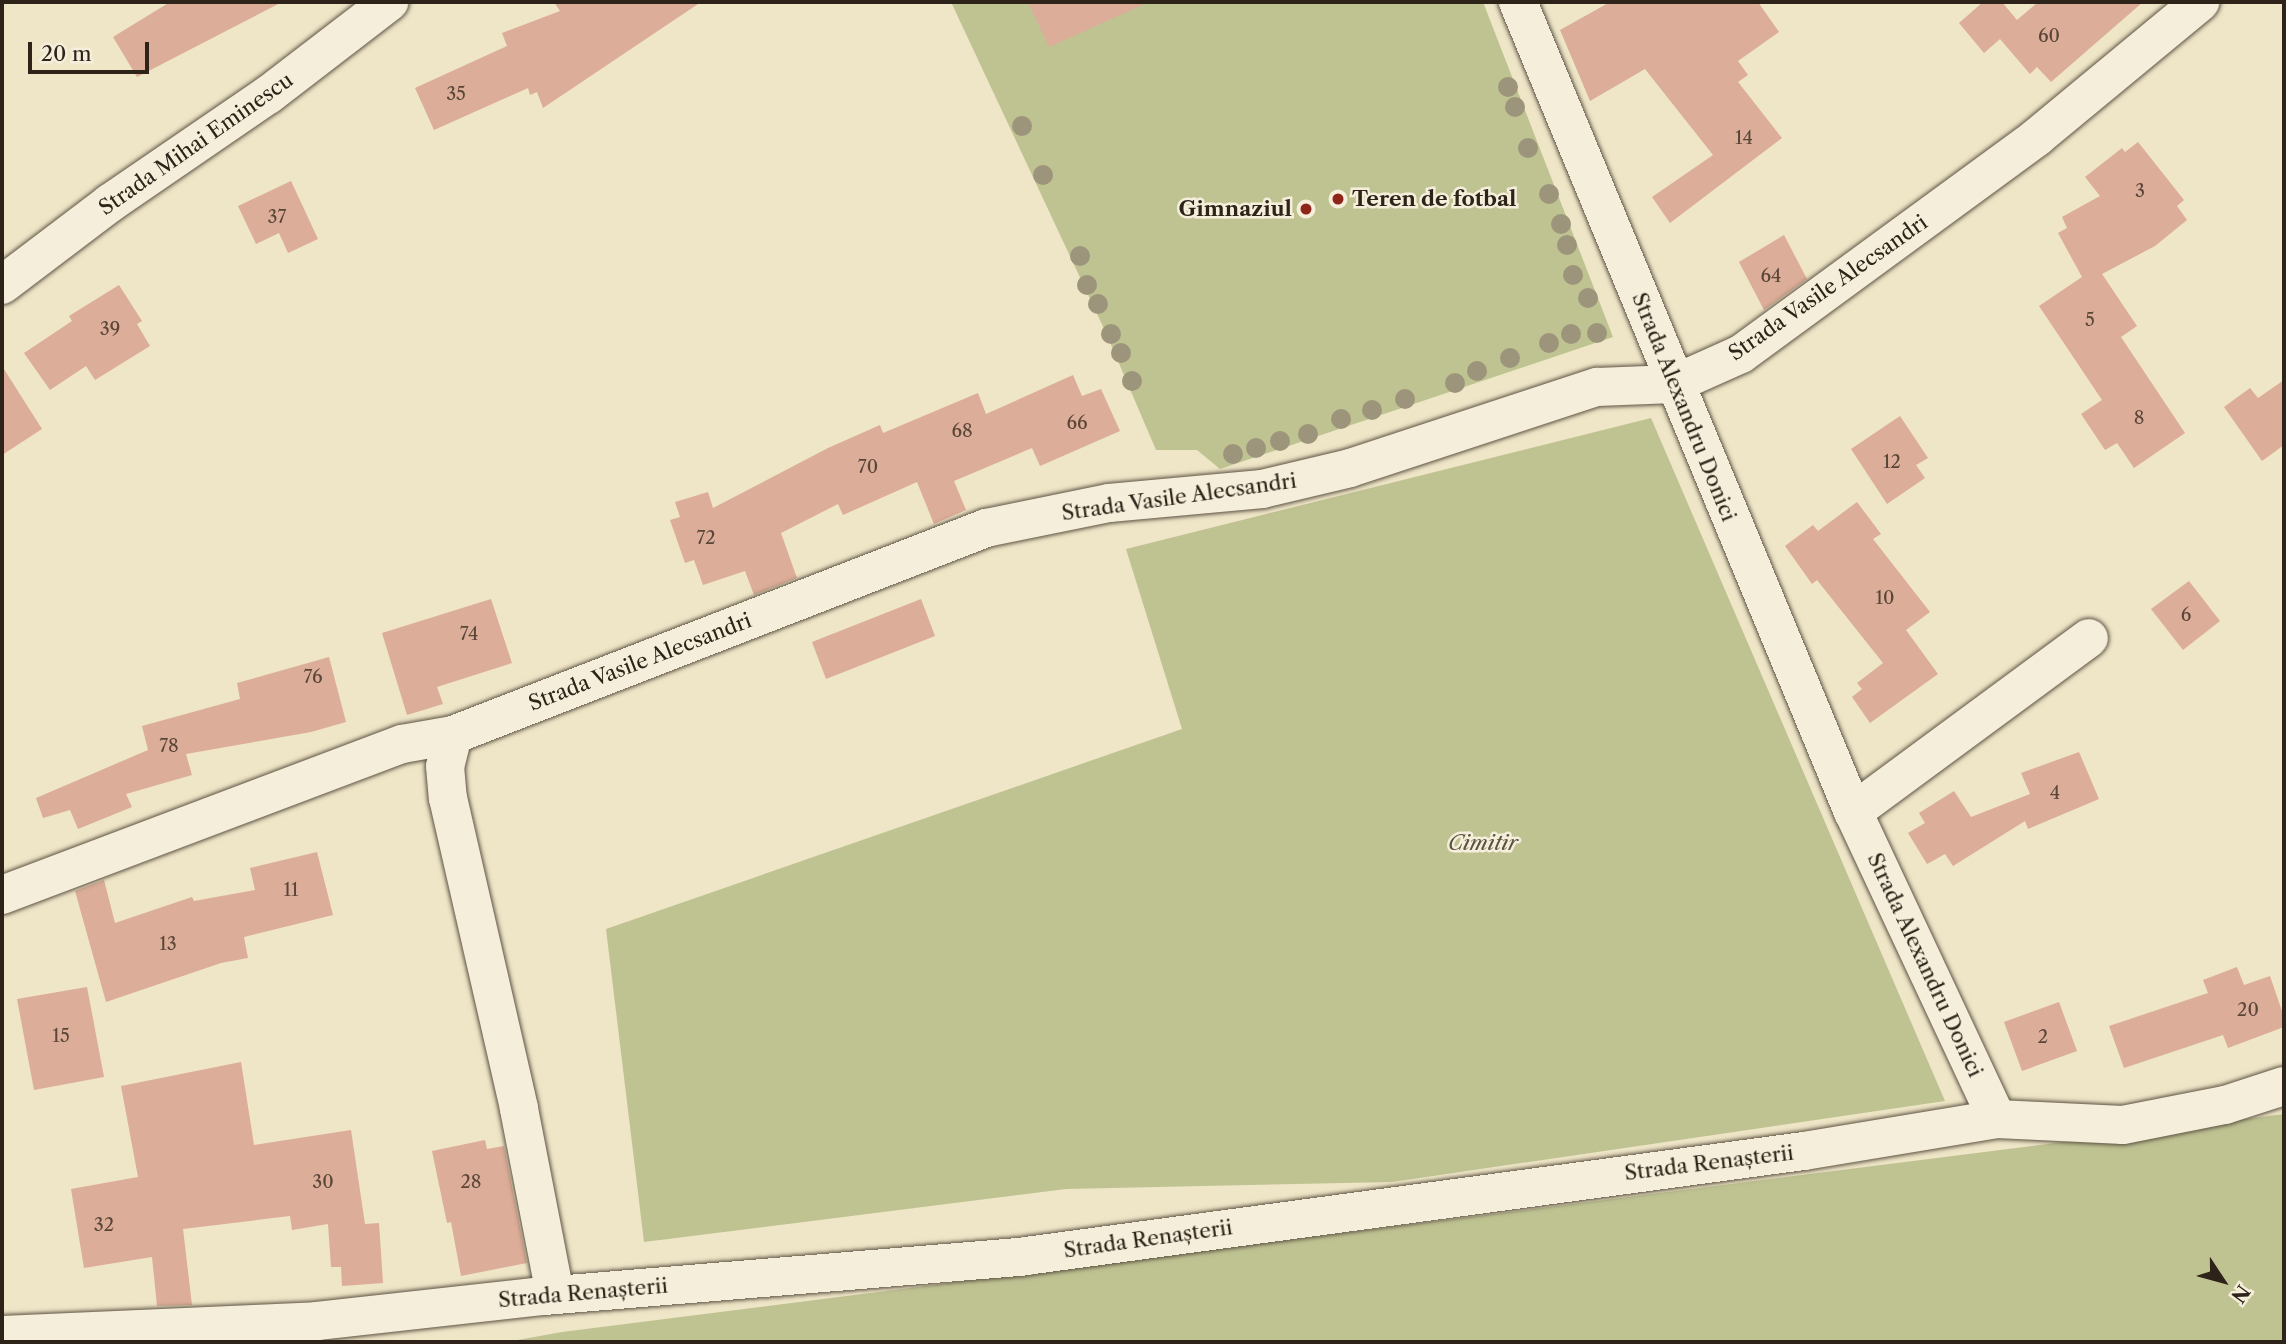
<!DOCTYPE html>
<html>
<head>
<meta charset="utf-8">
<style>
	body { margin:0 }
	#map { position:relative; width:2286px; height:1344px; overflow:hidden; background:#efe5c7; font-family:"Libre Caslon Text",serif }
	div>[style] { position:absolute }
	.green>* { inset:0; background:#bfc392 }
	.building>* { inset:0; background:#dcad98 }
	.roads { filter:drop-shadow(0 0 2px #5e5444) drop-shadow(0 0 2px #5e5444) }
	.street>* { height:38px; margin:-19px; padding:0 19px; transform-origin:19px; border-radius:19px; background:#f5eedb }
	.secondary>* { height:38px; margin:-19px; padding:0 19px; transform-origin:19px; border-radius:19px; background:#f5eedb }
	.trees>* { width:20px; height:20px; margin:-10px; border-radius:50%; background:#9d957b }
	.dots>* { width:19px; height:19px; translate:-50% -50%; box-sizing:border-box; border:4px solid #f5eedb; border-radius:50% }
	span { translate:-50% -50%; white-space:nowrap; text-align:center; line-height:1.15; -webkit-text-stroke:5px #f5eedb; paint-order:stroke }
	.number-label { font-size:18px; color:#5a4639 }
	.number-label span { -webkit-text-stroke-width:0 }
	.street-label { font-size:21px; color:#2e2319 }
	.poi-label { font-size:21px; color:#2e2319; font-weight:700 }
	.left { translate:0 -50%; text-align:left }
	.right { translate:-100% -50%; text-align:right }
	.park-label { font-size:21px; color:#5a533d; font-style:italic }
	.frame { position:absolute; inset:0; border:4px solid #2e2319; pointer-events:none }
	.north { position:absolute; left:2188px; top:1246px; width:70px; height:70px; -webkit-text-stroke:5px #f5eedb; paint-order:stroke; rotate:126deg; font-size:19px; font-weight:700; line-height:28px; text-align:center; color:#2e2319 }
	.north::after { content:''; display:block; margin:auto; width:24px; height:32px; background:#2e2319; clip-path:polygon(50% 0,100% 100%,50% 72%,0 100%) }
	.scale { position:absolute; left:28px; top:42px; width:121px; height:32px; box-sizing:border-box; border:4px solid #2e2319; border-top:0; padding-left:9px; font-size:21px; line-height:24px; white-space:nowrap; color:#2e2319; -webkit-text-stroke:5px #f5eedb; paint-order:stroke }
</style>
</head>
<body>
<div id="map">
	<div class="green">
		<i style="clip-path:polygon(951px 2px,1483px 2px,1613px 337px,1220px 469px,1197px 450px,1156px 450px,1106px 333px)"></i>
		<i style="clip-path:polygon(1651px 418px,1945px 1101px,1392px 1182px,1066px 1189px,644px 1242px,606px 929px,1182px 729px,1126px 549px)"></i>
		<i style="clip-path:polygon(2284px 1114px,2284px 1342px,507px 1342px,562px 1332px)"></i>
	</div>
	<div class="building">
		<i style="clip-path:polygon(170px 2px,282px 2px,137px 77px,113px 37px)"></i>
		<i style="clip-path:polygon(554px 2px,701px 2px,543px 108px,537px 92px,530px 95px,528px 88px,434px 130px,415px 88px,507px 46px,502px 33px,560px 11px)"></i>
		<i style="clip-path:polygon(1028px 2px,1149px 2px,1049px 47px)"></i>
		<i style="clip-path:polygon(1610px 2px,1758px 2px,1779px 32px,1738px 61px,1748px 75px,1738px 82px,1782px 138px,1670px 223px,1652px 197px,1713px 155px,1645px 69px,1590px 101px,1560px 30px)"></i>
		<i style="clip-path:polygon(1983px 2px,2002px 2px,2017px 20px,2038px 2px,2143px 2px,2051px 82px,2037px 67px,2030px 74px,2000px 39px,1984px 53px,1959px 23px)"></i>
		<i style="clip-path:polygon(2138px 142px,2184px 200px,2177px 206px,2187px 220px,2155px 246px,2102px 274px,2137px 326px,2121px 337px,2185px 433px,2134px 468px,2117px 443px,2105px 450px,2081px 414px,2102px 400px,2039px 306px,2082px 277px,2058px 233px,2067px 228px,2062px 217px,2100px 196px,2085px 177px,2122px 148px,2125px 152px)"></i>
		<i style="clip-path:polygon(291px 181px,318px 239px,288px 253px,279px 233px,256px 244px,238px 206px)"></i>
		<i style="clip-path:polygon(1784px 235px,1807px 279px,1764px 310px,1739px 262px)"></i>
		<i style="clip-path:polygon(119px 285px,142px 321px,137px 324px,150px 346px,95px 380px,86px 366px,50px 390px,24px 353px,72px 321px,69px 316px)"></i>
		<i style="clip-path:polygon(2px 366px,42px 429px,2px 455px)"></i>
		<i style="clip-path:polygon(1073px 375px,1082px 396px,1101px 389px,1120px 431px,1040px 466px,1032px 448px,954px 481px,966px 510px,934px 524px,917px 482px,843px 515px,838px 504px,781px 533px,797px 578px,754px 595px,745px 571px,703px 585px,694px 560px,685px 563px,670px 520px,680px 517px,675px 502px,708px 492px,713px 508px,828px 448px,880px 425px,883px 433px,978px 393px,986px 414px)"></i>
		<i style="clip-path:polygon(2284px 380px,2284px 445px,2262px 461px,2224px 407px,2250px 388px,2258px 398px)"></i>
		<i style="clip-path:polygon(1900px 416px,1928px 458px,1916px 465px,1925px 478px,1887px 504px,1851px 449px)"></i>
		<i style="clip-path:polygon(1857px 502px,1881px 534px,1873px 539px,1930px 612px,1906px 630px,1938px 674px,1870px 723px,1852px 697px,1862px 689px,1857px 683px,1883px 663px,1817px 580px,1812px 584px,1785px 546px,1813px 525px,1818px 531px)"></i>
		<i style="clip-path:polygon(2189px 581px,2220px 621px,2183px 650px,2151px 609px)"></i>
		<i style="clip-path:polygon(491px 599px,512px 663px,437px 687px,443px 704px,407px 715px,382px 633px)"></i>
		<i style="clip-path:polygon(921px 599px,935px 636px,826px 679px,812px 642px)"></i>
		<i style="clip-path:polygon(329px 657px,346px 722px,311px 732px,186px 754px,192px 775px,126px 794px,132px 807px,78px 829px,70px 810px,43px 818px,36px 798px,148px 750px,142px 726px,240px 699px,237px 683px)"></i>
		<i style="clip-path:polygon(2079px 752px,2099px 799px,2028px 829px,2025px 821px,1953px 866px,1945px 854px,1927px 864px,1908px 833px,1925px 823px,1919px 813px,1954px 791px,1971px 817px,2030px 794px,2021px 773px)"></i>
		<i style="clip-path:polygon(317px 852px,333px 915px,244px 937px,248px 958px,221px 963px,106px 1002px,75px 891px,104px 880px,115px 923px,192px 897px,194px 901px,255px 890px,250px 868px)"></i>
		<i style="clip-path:polygon(2237px 967px,2244px 985px,2270px 976px,2284px 1017px,2284px 1027px,2228px 1048px,2223px 1035px,2124px 1068px,2109px 1026px,2208px 993px,2203px 980px)"></i>
		<i style="clip-path:polygon(87px 987px,104px 1077px,34px 1090px,17px 999px)"></i>
		<i style="clip-path:polygon(2059px 1002px,2077px 1051px,2022px 1071px,2004px 1022px)"></i>
		<i style="clip-path:polygon(241px 1062px,254px 1145px,351px 1130px,365px 1224px,379px 1223px,383px 1283px,342px 1286px,341px 1267px,331px 1267px,328px 1224px,292px 1230px,290px 1216px,183px 1229px,192px 1305px,157px 1306px,152px 1257px,84px 1268px,71px 1189px,138px 1177px,121px 1086px)"></i>
		<i style="clip-path:polygon(485px 1140px,487px 1149px,504px 1146px,527px 1263px,461px 1276px,451px 1222px,447px 1223px,432px 1151px)"></i>
	</div>
	<div class="roads">
		<div class="street">
			<i style="left:2px;top:285px;width:136px;rotate:-37.2deg"></i>
			<i style="left:110px;top:203px;width:191px;rotate:-34.4deg"></i>
			<i style="left:268px;top:95px;width:153px;rotate:-37.5deg"></i>
			<i style="left:453px;top:735px;width:32px;rotate:104deg"></i>
			<i style="left:445px;top:766px;width:32px;rotate:85deg"></i>
			<i style="left:448px;top:798px;width:319px;rotate:77.1deg"></i>
			<i style="left:519px;top:1109px;width:189px;rotate:79deg"></i>
			<i style="left:1853px;top:812px;width:293px;rotate:-36.4deg"></i>
			<i style="left:2px;top:895px;width:428px;rotate:-20.7deg"></i>
			<i style="left:402px;top:744px;width:52px;rotate:-10deg"></i>
			<i style="left:453px;top:735px;width:572px;rotate:-21.22deg"></i>
			<i style="left:986px;top:528px;width:126px;rotate:-11.5deg"></i>
			<i style="left:1109px;top:503px;width:154px;rotate:-5.2deg"></i>
			<i style="left:1262px;top:489px;width:90px;rotate:-13.4deg"></i>
			<i style="left:1350px;top:468px;width:260px;rotate:-18.2deg"></i>
			<i style="left:1597px;top:387px;width:77px;rotate:-2.2deg"></i>
			<i style="left:1674px;top:384px;width:73px;rotate:-24.1deg"></i>
			<i style="left:1741px;top:354px;width:367px;rotate:-36.2deg"></i>
			<i style="left:2037px;top:137px;width:212px;rotate:-39.6deg"></i>
			<i style="left:2px;top:1335px;width:315px;rotate:-2.5deg"></i>
			<i style="left:317px;top:1321px;width:228px;rotate:-6.3deg"></i>
			<i style="left:544px;top:1296px;width:484px;rotate:-4.7deg"></i>
			<i style="left:1026px;top:1256px;width:785px;rotate:-7.69deg"></i>
			<i style="left:1804px;top:1151px;width:196px;rotate:-9.4deg"></i>
			<i style="left:1997px;top:1119px;width:339px;rotate:-115.1deg"></i>
			<i style="left:1853px;top:812px;width:877px;rotate:-112.47deg"></i>
		</div>
		<div class="secondary">
			<i style="left:1997px;top:1119px;width:126px;rotate:2.7deg"></i>
			<i style="left:2123px;top:1125px;width:104px;rotate:-11.1deg"></i>
			<i style="left:2225px;top:1105px;width:62px;rotate:-17.9deg"></i>
		</div>
	</div>
	<div class="trees">
		<i style="left:1508px;top:87px"></i>
		<i style="left:1515px;top:107px"></i>
		<i style="left:1022px;top:126px"></i>
		<i style="left:1528px;top:148px"></i>
		<i style="left:1043px;top:175px"></i>
		<i style="left:1549px;top:194px"></i>
		<i style="left:1561px;top:224px"></i>
		<i style="left:1567px;top:245px"></i>
		<i style="left:1080px;top:256px"></i>
		<i style="left:1573px;top:275px"></i>
		<i style="left:1087px;top:285px"></i>
		<i style="left:1588px;top:298px"></i>
		<i style="left:1098px;top:304px"></i>
		<i style="left:1597px;top:333px"></i>
		<i style="left:1111px;top:334px"></i>
		<i style="left:1571px;top:334px"></i>
		<i style="left:1549px;top:343px"></i>
		<i style="left:1121px;top:353px"></i>
		<i style="left:1510px;top:358px"></i>
		<i style="left:1477px;top:371px"></i>
		<i style="left:1132px;top:381px"></i>
		<i style="left:1455px;top:383px"></i>
		<i style="left:1405px;top:399px"></i>
		<i style="left:1372px;top:410px"></i>
		<i style="left:1341px;top:419px"></i>
		<i style="left:1308px;top:434px"></i>
		<i style="left:1280px;top:441px"></i>
		<i style="left:1256px;top:448px"></i>
		<i style="left:1233px;top:454px"></i>
	</div>
	<div class="dots">
		<i style="left:1338px;top:199px;background:#8f2418"></i>
		<i style="left:1306px;top:209px;background:#8f2418"></i>
	</div>
	<div class="number-label">
		<span style="left:2049px;top:36px">60</span>
		<span style="left:456px;top:94px">35</span>
		<span style="left:1744px;top:138px">14</span>
		<span style="left:2140px;top:191px">3</span>
		<span style="left:277px;top:217px">37</span>
		<span style="left:1771px;top:276px">64</span>
		<span style="left:2090px;top:320px">5</span>
		<span style="left:110px;top:329px">39</span>
		<span style="left:2139px;top:418px">8</span>
		<span style="left:1077px;top:423px">66</span>
		<span style="left:962px;top:431px">68</span>
		<span style="left:1892px;top:462px">12</span>
		<span style="left:868px;top:467px">70</span>
		<span style="left:706px;top:538px">72</span>
		<span style="left:1885px;top:598px">10</span>
		<span style="left:2186px;top:615px">6</span>
		<span style="left:469px;top:634px">74</span>
		<span style="left:313px;top:677px">76</span>
		<span style="left:169px;top:746px">78</span>
		<span style="left:2055px;top:793px">4</span>
		<span style="left:291px;top:890px">11</span>
		<span style="left:168px;top:944px">13</span>
		<span style="left:2248px;top:1010px">20</span>
		<span style="left:61px;top:1036px">15</span>
		<span style="left:2043px;top:1037px">2</span>
		<span style="left:323px;top:1182px">30</span>
		<span style="left:471px;top:1182px">28</span>
		<span style="left:104px;top:1225px">32</span>
	</div>
	<div class="street-label">
		<span style="left:196px;top:144px;rotate:-35deg">Strada Mihai Eminescu</span>
		<span style="left:1828px;top:288px;rotate:-35deg">Strada Vasile Alecsandri</span>
		<span style="left:1684px;top:407px;rotate:68deg">Strada Alexandru Donici</span>
		<span style="left:1179px;top:497px;rotate:-8deg">Strada Vasile Alecsandri</span>
		<span style="left:640px;top:662px;rotate:-21deg">Strada Vasile Alecsandri</span>
		<span style="left:1925px;top:965px;rotate:65deg">Strada Alexandru Donici</span>
		<span style="left:1709px;top:1163px;rotate:-7deg">Strada Renașterii</span>
		<span style="left:1148px;top:1239px;rotate:-8deg">Strada Renașterii</span>
		<span style="left:583px;top:1293px;rotate:-5deg">Strada Renașterii</span>
	</div>
	<div class="poi-label">
		<span class="left" style="left:1352px;top:199px">Teren de fotbal</span>
		<span class="right" style="left:1292px;top:209px">Gimnaziul</span>
	</div>
	<div class="park-label">
		<span style="left:1483px;top:843px">Cimitir</span>
	</div>
	<div class="frame"></div>
	<div class="north">N</div>
	<div class="scale">20 m</div>
</div>
</body>
</html>
